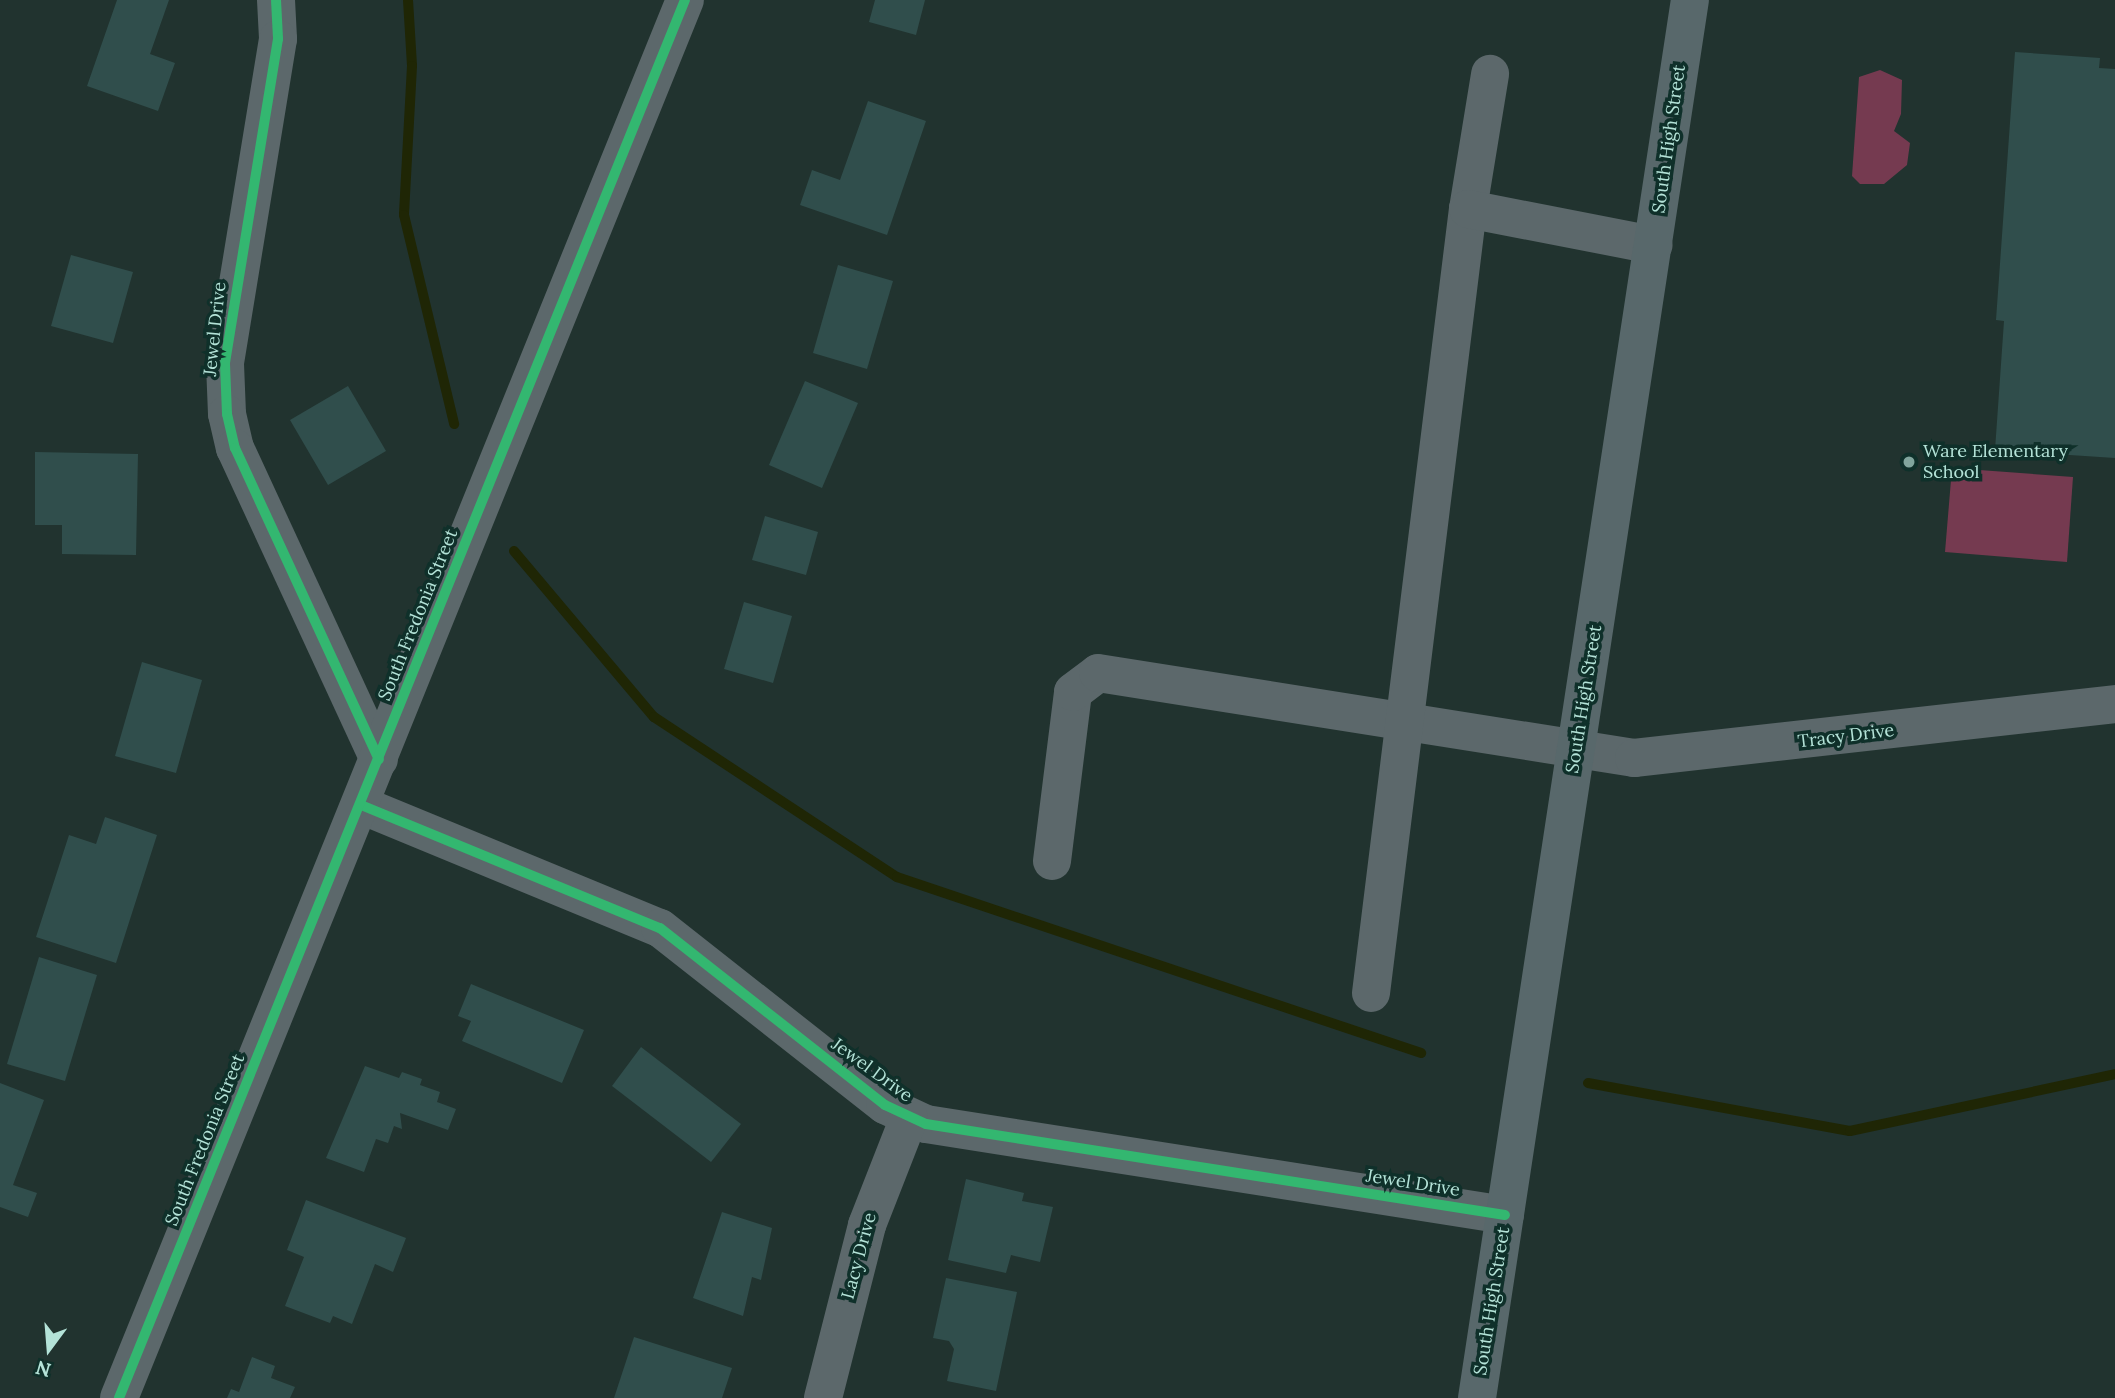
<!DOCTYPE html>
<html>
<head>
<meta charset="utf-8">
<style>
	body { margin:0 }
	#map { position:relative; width:2115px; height:1398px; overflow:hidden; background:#21332f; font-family:Lora,serif }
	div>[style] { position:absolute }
	.green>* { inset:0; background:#753a50 }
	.stream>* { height:10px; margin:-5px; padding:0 5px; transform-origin:5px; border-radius:5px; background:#1f2605 }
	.building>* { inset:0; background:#304e4c }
	.minor>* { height:38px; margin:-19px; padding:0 19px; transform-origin:19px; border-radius:19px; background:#5c686b }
	.major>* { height:38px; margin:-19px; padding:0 19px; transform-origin:19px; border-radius:19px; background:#58686b }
	.cycleway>* { height:10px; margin:-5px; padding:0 5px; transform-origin:5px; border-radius:5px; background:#33b770 }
	.dots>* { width:19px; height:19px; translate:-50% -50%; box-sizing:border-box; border:4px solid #0f302a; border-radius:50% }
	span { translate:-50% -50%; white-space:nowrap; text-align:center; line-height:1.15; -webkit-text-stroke:7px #0f302a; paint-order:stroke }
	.street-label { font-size:18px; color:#b4e3d8 }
	.poi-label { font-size:18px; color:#b4e3d8 }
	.left { translate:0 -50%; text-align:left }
	.north { position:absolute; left:14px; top:1314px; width:70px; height:70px; -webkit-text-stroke:5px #0f302a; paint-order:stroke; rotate:196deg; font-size:19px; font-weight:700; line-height:28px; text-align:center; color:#b4e3d8 }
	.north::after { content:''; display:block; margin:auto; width:24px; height:32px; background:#b4e3d8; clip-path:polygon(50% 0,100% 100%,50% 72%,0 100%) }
</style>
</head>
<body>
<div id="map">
	<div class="green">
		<i style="clip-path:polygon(1880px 70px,1902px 80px,1901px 114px,1894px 131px,1910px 143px,1907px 165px,1884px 184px,1860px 184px,1852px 176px,1859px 77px)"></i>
		<i style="clip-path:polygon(1952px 468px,2073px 477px,2067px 562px,1945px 552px)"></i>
	</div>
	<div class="stream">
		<i style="left:408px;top:0;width:66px;rotate:86.5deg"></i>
		<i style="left:412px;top:66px;width:149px;rotate:93.1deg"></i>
		<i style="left:404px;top:215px;width:215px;rotate:76.5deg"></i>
		<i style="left:514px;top:551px;width:217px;rotate:49.9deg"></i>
		<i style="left:654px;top:717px;width:291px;rotate:33.4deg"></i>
		<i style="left:897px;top:877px;width:553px;rotate:18.57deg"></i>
		<i style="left:1588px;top:1083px;width:266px;rotate:10.4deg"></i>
		<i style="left:1850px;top:1131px;width:271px;rotate:-12.1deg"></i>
	</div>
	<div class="building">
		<i style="clip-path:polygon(117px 0,169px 0,150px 54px,175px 63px,158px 111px,87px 86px)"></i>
		<i style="clip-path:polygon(875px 0,925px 0,916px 35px,869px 22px)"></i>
		<i style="clip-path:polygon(2015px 52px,2100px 58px,2099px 68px,2115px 69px,2115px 458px,1995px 450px,2004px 321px,1996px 320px)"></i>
		<i style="clip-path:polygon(868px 101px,926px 121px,887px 235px,800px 205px,812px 170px,840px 180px)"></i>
		<i style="clip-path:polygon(71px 255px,133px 272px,113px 343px,51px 326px)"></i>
		<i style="clip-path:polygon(838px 265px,893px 281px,867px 369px,813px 353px)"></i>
		<i style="clip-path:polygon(805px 381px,858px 403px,822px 488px,769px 465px)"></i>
		<i style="clip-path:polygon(348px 386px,386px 451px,328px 485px,290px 420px)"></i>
		<i style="clip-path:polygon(35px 452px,138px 454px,136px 555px,62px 554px,62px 525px,35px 525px)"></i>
		<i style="clip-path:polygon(765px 516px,818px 532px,806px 575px,752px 560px)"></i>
		<i style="clip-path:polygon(744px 602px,792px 616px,773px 683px,724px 669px)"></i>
		<i style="clip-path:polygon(142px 662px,202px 680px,176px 773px,115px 756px)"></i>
		<i style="clip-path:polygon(105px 817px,157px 835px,116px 963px,36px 937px,69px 835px,96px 844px)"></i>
		<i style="clip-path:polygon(39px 957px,97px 975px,65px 1081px,7px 1064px)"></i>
		<i style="clip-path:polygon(471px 984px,584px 1030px,562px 1083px,462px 1041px,471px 1021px,458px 1016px)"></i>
		<i style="clip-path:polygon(641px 1047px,741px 1124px,711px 1162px,612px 1086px)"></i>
		<i style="clip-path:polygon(365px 1066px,399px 1078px,402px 1072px,422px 1079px,420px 1085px,440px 1092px,437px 1102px,456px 1109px,448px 1130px,400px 1113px,402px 1129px,394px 1126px,388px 1143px,376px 1139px,364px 1172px,326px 1158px)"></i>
		<i style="clip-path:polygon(0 1083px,44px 1100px,13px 1185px,37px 1193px,28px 1217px,0 1207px)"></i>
		<i style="clip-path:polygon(966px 1179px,1024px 1193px,1022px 1201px,1053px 1207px,1040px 1262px,1011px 1255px,1006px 1273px,948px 1260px)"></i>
		<i style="clip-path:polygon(306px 1200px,406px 1238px,393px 1272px,375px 1264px,352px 1324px,333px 1316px,330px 1323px,285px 1306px,304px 1257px,287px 1250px)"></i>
		<i style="clip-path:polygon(722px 1212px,772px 1228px,761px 1280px,752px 1277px,743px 1316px,693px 1298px)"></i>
		<i style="clip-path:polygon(946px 1278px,1017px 1292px,996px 1391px,947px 1381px,954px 1349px,949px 1341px,933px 1338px)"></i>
		<i style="clip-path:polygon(634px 1337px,732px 1368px,722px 1398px,614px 1398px)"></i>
		<i style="clip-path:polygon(252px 1357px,275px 1366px,271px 1378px,295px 1387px,290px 1398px,227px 1398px,231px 1389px,239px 1392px)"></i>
	</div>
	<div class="minor">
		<i style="left:276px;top:0;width:39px;rotate:87deg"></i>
		<i style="left:278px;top:39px;width:329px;rotate:99.3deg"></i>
		<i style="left:225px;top:364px;width:50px;rotate:87.7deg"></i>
		<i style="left:227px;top:414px;width:35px;rotate:77deg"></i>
		<i style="left:235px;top:448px;width:343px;rotate:65.2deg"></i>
		<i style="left:1468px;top:209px;width:137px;rotate:-80.7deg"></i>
		<i style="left:361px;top:805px;width:323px;rotate:22.4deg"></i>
		<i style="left:660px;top:928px;width:286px;rotate:38.2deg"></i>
		<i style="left:885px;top:1105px;width:45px;rotate:24.9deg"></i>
		<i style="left:926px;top:1124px;width:586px;rotate:8.93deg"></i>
		<i style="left:1052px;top:861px;width:170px;rotate:-82.9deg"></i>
		<i style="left:1073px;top:692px;width:31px;rotate:-37deg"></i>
		<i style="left:1098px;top:673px;width:543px;rotate:9.01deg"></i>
		<i style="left:1634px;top:758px;width:484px;rotate:-6.4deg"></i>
		<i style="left:1371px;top:993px;width:790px;rotate:-82.95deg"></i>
		<i style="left:1468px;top:209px;width:189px;rotate:11deg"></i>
		<i style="left:119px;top:1398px;width:1508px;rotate:-67.96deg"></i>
		<i style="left:823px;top:1398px;width:179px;rotate:-75.7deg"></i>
		<i style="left:867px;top:1225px;width:115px;rotate:-68.6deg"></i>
	</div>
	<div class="major">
		<i style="left:1477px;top:1398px;width:1414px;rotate:-81.34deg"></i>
	</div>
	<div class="cycleway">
		<i style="left:276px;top:0;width:39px;rotate:87deg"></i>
		<i style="left:278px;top:39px;width:329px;rotate:99.3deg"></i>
		<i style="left:225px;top:364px;width:50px;rotate:87.7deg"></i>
		<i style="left:227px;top:414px;width:35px;rotate:77deg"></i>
		<i style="left:235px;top:448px;width:343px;rotate:65.2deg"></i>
		<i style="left:361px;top:805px;width:323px;rotate:22.4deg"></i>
		<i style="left:660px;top:928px;width:286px;rotate:38.2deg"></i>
		<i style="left:885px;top:1105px;width:45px;rotate:24.9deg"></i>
		<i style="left:926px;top:1124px;width:586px;rotate:8.93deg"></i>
		<i style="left:119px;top:1398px;width:1508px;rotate:-67.96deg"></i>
	</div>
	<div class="dots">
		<i style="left:1909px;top:462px;background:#81a59d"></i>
	</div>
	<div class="street-label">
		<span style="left:1669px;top:139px;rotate:-82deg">South High Street</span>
		<span style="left:215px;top:329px;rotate:-84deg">Jewel Drive</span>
		<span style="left:418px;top:615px;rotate:-68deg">South Fredonia Street</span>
		<span style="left:1584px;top:699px;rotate:-81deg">South High Street</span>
		<span style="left:1846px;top:736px;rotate:-7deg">Tracy Drive</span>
		<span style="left:872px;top:1070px;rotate:36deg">Jewel Drive</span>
		<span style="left:205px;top:1140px;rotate:-68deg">South Fredonia Street</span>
		<span style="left:1413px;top:1183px;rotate:9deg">Jewel Drive</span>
		<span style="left:859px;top:1256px;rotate:-75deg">Lacy Drive</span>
		<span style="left:1492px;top:1301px;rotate:-81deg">South High Street</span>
	</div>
	<div class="poi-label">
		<span class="left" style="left:1923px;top:462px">Ware Elementary<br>School</span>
	</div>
	<div class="north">N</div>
</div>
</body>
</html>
